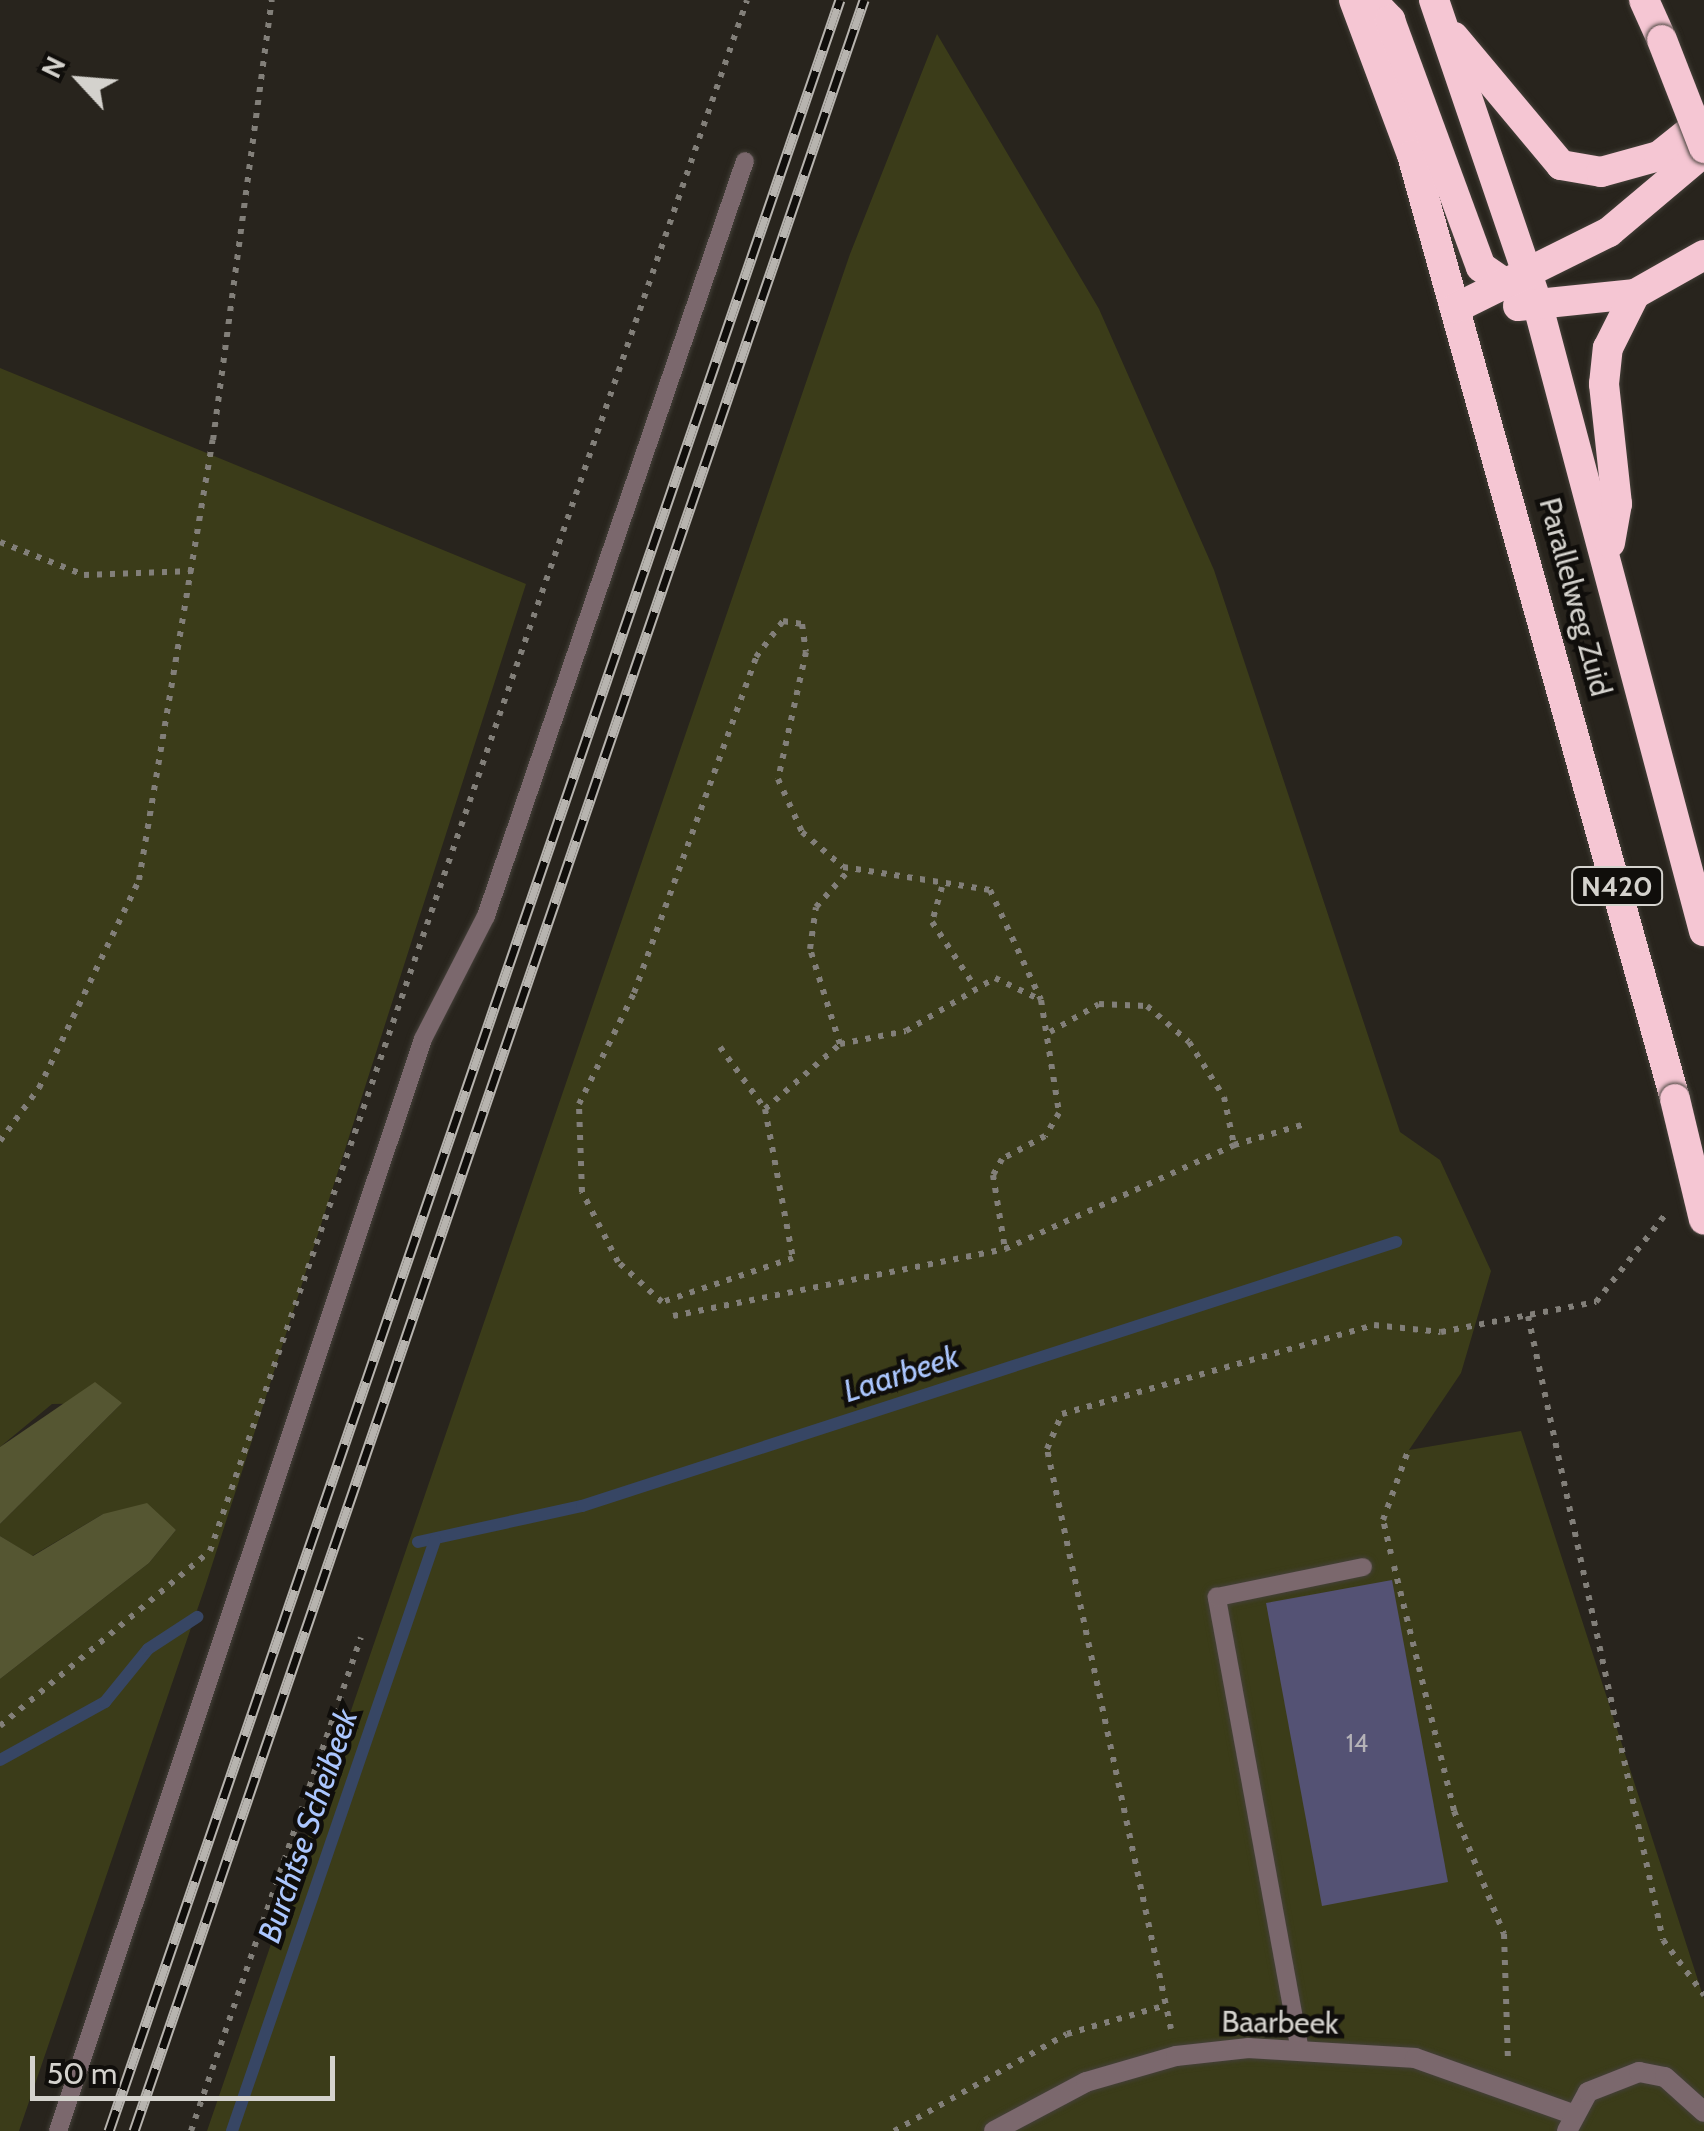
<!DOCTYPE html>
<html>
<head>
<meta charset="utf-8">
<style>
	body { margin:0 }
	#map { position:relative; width:1704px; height:2131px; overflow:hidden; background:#28241d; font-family:Cabin,sans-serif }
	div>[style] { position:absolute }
	.green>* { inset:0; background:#3b3c19 }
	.forest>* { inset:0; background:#555632 }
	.stream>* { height:12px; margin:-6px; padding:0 6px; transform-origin:6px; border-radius:6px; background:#374664 }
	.building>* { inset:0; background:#545274 }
	.path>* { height:6px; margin-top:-3px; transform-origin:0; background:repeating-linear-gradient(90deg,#827f79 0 5px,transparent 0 13px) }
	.roads { filter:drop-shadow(0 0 2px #444039) drop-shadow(0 0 2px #444039) }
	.lane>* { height:18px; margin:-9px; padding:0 9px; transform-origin:9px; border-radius:9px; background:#7b686d }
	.street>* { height:20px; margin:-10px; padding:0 10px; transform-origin:10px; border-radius:10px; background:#7b686d }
	.highway>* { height:30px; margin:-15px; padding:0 15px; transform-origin:15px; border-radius:15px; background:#f5c6d3 }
	.rail>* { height:11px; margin-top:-5.5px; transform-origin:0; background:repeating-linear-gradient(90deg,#100e0b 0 22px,#b7b4af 0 44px); box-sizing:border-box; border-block:2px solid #b7b4af }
	.bridges { filter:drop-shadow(0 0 2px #444039) drop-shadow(0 0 2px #444039) }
	.highway-bridge>* { height:30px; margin:-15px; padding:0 15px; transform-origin:15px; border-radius:15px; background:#f5c6d3 }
	span { translate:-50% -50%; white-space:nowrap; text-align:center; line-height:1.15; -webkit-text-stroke:9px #100e0b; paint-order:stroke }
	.number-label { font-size:25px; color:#b4b2b7 }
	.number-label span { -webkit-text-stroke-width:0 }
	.shield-label span { padding:2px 8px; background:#100e0b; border:2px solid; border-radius:8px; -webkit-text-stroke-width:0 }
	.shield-label { font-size:28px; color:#d4d2cd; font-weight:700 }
	.street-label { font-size:30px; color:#d4d2cd }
	.water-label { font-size:32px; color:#abc6fe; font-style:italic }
	.north { position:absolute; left:30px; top:30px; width:100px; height:100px; -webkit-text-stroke:8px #100e0b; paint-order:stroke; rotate:296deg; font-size:28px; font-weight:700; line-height:40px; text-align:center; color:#d4d2cd }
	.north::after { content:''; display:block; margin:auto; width:35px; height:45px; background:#d4d2cd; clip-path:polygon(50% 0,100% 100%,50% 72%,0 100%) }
	.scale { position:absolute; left:30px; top:2056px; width:305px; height:45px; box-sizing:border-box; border:5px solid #d4d2cd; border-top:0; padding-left:12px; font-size:30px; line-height:35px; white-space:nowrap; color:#d4d2cd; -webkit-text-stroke:8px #100e0b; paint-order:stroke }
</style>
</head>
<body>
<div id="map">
	<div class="green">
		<i style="clip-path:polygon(937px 34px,1099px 309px,1214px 570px,1400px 1132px,1440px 1160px,1491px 1271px,1461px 1373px,1409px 1450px,1521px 1431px,1704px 1999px,1704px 2131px,207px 2131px,850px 254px)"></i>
		<i style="clip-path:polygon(0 368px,526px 584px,205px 1587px,19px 2131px,0 2131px,0 1679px,149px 1563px,176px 1530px,103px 1514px,32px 1556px,0 1536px,0 1524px,122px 1403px,52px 1404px,0 1447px)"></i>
	</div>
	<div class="forest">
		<i style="clip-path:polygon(95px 1382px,122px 1403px,0 1524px,0 1447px)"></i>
		<i style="clip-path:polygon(147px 1503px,176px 1530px,149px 1563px,0 1679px,0 1536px,33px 1556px,103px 1514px)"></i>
	</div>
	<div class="stream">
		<i style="left:418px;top:1542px;width:168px;rotate:-12.4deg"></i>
		<i style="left:582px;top:1506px;width:856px;rotate:-17.97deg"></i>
		<i style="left:0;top:1760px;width:120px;rotate:-28.9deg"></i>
		<i style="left:105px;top:1702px;width:68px;rotate:-50.9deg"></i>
		<i style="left:148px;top:1649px;width:59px;rotate:-33.1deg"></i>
		<i style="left:232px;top:2131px;width:625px;rotate:-71.04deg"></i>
	</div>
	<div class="building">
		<i style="clip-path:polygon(1392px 1580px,1448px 1882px,1322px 1906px,1266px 1603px)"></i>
	</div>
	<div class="path">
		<i style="left:0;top:542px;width:90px;rotate:21.4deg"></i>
		<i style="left:84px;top:575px;width:109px;rotate:-2.1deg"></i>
		<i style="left:942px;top:887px;width:36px;rotate:106deg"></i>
		<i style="left:932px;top:922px;width:74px;rotate:56.5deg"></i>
		<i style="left:1050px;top:1032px;width:56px;rotate:-29.7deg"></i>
		<i style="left:1099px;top:1004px;width:48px;rotate:2.4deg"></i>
		<i style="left:1147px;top:1006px;width:55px;rotate:40.6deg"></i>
		<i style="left:1189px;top:1042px;width:65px;rotate:57.5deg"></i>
		<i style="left:1224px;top:1097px;width:49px;rotate:78.2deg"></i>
		<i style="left:840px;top:1044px;width:67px;rotate:-11.1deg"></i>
		<i style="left:906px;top:1031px;width:104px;rotate:-30.8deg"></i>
		<i style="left:995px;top:978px;width:51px;rotate:25.6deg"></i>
		<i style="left:1041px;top:1000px;width:114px;rotate:80.9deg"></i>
		<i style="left:1059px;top:1113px;width:27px;rotate:121deg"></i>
		<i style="left:1045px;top:1136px;width:49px;rotate:151.9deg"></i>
		<i style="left:1002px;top:1159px;width:18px;rotate:119deg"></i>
		<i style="left:993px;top:1175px;width:75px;rotate:80.8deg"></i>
		<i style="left:720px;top:1047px;width:77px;rotate:54deg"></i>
		<i style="left:765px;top:1109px;width:99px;rotate:-40.9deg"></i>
		<i style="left:840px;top:1044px;width:100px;rotate:-107.5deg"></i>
		<i style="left:810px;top:949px;width:42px;rotate:-81.9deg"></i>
		<i style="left:816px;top:907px;width:51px;rotate:-48.2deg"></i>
		<i style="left:765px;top:1109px;width:152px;rotate:79.4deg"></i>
		<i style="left:793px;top:1258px;width:138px;rotate:161.4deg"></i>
		<i style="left:662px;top:1302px;width:59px;rotate:-137.7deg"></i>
		<i style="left:618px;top:1262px;width:79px;rotate:-117.2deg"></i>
		<i style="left:582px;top:1192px;width:88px;rotate:-92deg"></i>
		<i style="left:579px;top:1104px;width:124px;rotate:-63.6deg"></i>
		<i style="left:634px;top:993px;width:357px;rotate:-70deg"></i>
		<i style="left:756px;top:657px;width:45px;rotate:-53.1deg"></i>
		<i style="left:783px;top:621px;width:19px;rotate:9deg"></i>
		<i style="left:802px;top:624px;width:28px;rotate:82deg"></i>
		<i style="left:806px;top:652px;width:130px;rotate:102.4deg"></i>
		<i style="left:778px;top:779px;width:58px;rotate:65.6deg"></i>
		<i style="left:802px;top:832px;width:54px;rotate:40.5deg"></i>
		<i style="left:843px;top:867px;width:149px;rotate:8.9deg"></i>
		<i style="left:990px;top:890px;width:121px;rotate:65.1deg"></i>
		<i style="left:0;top:1141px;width:66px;rotate:-53.7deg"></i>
		<i style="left:39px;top:1088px;width:231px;rotate:-64.3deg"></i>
		<i style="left:139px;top:880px;width:446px;rotate:-80.5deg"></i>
		<i style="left:213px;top:440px;width:444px;rotate:-82.4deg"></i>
		<i style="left:673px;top:1316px;width:339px;rotate:-11.4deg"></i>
		<i style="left:1005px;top:1249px;width:252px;rotate:-24.4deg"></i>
		<i style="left:1234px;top:1145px;width:71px;rotate:-16.4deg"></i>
		<i style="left:1528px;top:1316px;width:638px;rotate:77.79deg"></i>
		<i style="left:1663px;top:1940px;width:69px;rotate:53.3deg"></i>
		<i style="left:1391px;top:1554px;width:35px;rotate:-103deg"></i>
		<i style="left:1383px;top:1520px;width:73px;rotate:-70.1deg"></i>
		<i style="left:1394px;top:1566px;width:252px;rotate:76.2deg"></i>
		<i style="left:1454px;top:1811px;width:133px;rotate:67.9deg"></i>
		<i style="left:1504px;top:1934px;width:127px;rotate:88.2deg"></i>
		<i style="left:0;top:1726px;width:273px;rotate:-39.8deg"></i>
		<i style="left:210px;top:1551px;width:1641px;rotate:-70.9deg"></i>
		<i style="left:1171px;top:2029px;width:593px;rotate:-102.07deg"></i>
		<i style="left:1047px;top:1449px;width:38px;rotate:-67deg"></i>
		<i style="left:1062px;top:1414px;width:324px;rotate:-15.9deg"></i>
		<i style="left:1374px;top:1325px;width:67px;rotate:6deg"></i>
		<i style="left:1441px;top:1332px;width:158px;rotate:-11deg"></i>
		<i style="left:1596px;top:1302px;width:116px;rotate:-51.6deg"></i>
		<i style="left:191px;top:2131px;width:522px;rotate:-71.01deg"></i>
		<i style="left:894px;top:2131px;width:198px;rotate:-29.3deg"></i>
		<i style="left:1067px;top:2034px;width:103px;rotate:-16.3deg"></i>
	</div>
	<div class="roads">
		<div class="lane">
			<i style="left:1300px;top:2051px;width:462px;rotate:-100.4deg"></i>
			<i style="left:1217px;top:1597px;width:149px;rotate:-11.6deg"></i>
			<i style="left:58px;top:2131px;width:1151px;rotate:-71.52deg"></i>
			<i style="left:423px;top:1039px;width:138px;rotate:-62.9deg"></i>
			<i style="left:486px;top:916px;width:798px;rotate:-71.07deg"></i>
		</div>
		<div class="street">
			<i style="left:994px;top:2131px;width:104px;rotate:-28deg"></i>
			<i style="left:1086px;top:2082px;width:94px;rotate:-16.1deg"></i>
			<i style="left:1176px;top:2056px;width:73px;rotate:-6.3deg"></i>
			<i style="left:1249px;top:2048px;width:166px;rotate:3.4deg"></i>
			<i style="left:1415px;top:2058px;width:167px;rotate:19.6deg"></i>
			<i style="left:1567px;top:2131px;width:44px;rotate:-61.7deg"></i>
			<i style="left:1588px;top:2092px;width:55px;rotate:-21.4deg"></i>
			<i style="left:1639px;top:2072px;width:26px;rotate:11deg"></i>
			<i style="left:1665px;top:2077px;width:52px;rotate:41.9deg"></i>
		</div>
		<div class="highway">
			<i style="left:1354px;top:0;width:165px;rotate:69.5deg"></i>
			<i style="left:1412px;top:155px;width:980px;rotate:74.43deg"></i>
			<i style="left:1371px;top:0;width:28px;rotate:46deg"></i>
			<i style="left:1390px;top:20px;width:263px;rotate:69.8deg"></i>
			<i style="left:1481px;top:267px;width:69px;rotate:34.4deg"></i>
			<i style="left:1434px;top:0;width:323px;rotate:71.2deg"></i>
			<i style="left:1538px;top:306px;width:647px;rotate:75.13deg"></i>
			<i style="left:1644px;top:0;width:44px;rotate:65.8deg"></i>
			<i style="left:1454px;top:37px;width:167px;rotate:50.1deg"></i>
			<i style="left:1561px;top:165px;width:41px;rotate:9.9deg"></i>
			<i style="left:1601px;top:172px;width:60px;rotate:-15.4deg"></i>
			<i style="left:1659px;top:156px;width:58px;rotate:-38.7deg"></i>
			<i style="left:1518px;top:306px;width:118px;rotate:-5.9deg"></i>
			<i style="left:1635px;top:294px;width:79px;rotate:-29.5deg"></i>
			<i style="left:1456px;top:308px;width:171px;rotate:-26.4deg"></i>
			<i style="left:1609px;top:232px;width:124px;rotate:-40.1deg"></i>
			<i style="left:1610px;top:543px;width:40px;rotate:-80deg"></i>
			<i style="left:1617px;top:504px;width:121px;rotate:-96.2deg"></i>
			<i style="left:1604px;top:384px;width:36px;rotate:-84deg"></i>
			<i style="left:1608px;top:348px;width:60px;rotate:-63.4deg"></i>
		</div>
	</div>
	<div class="rail">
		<i style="left:109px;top:2131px;width:2253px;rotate:-71.07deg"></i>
		<i style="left:134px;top:2131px;width:2253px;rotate:-71.09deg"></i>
	</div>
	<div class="bridges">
		<div class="highway-bridge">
			<i style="left:1662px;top:40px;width:116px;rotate:68.7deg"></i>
			<i style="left:1675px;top:1099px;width:124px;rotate:76.5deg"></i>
		</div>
	</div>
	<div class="number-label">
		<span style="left:1357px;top:1743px">14</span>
	</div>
	<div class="shield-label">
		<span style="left:1617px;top:886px">N420</span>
	</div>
	<div class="street-label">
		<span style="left:1575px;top:597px;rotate:75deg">Parallelweg Zuid</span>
		<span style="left:1280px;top:2023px;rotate:1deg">Baarbeek</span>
	</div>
	<div class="water-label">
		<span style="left:901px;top:1374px;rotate:-18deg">Laarbeek</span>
		<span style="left:308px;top:1826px;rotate:-71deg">Burchtse Scheibeek</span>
	</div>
	<div class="north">N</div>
	<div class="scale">50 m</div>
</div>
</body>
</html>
